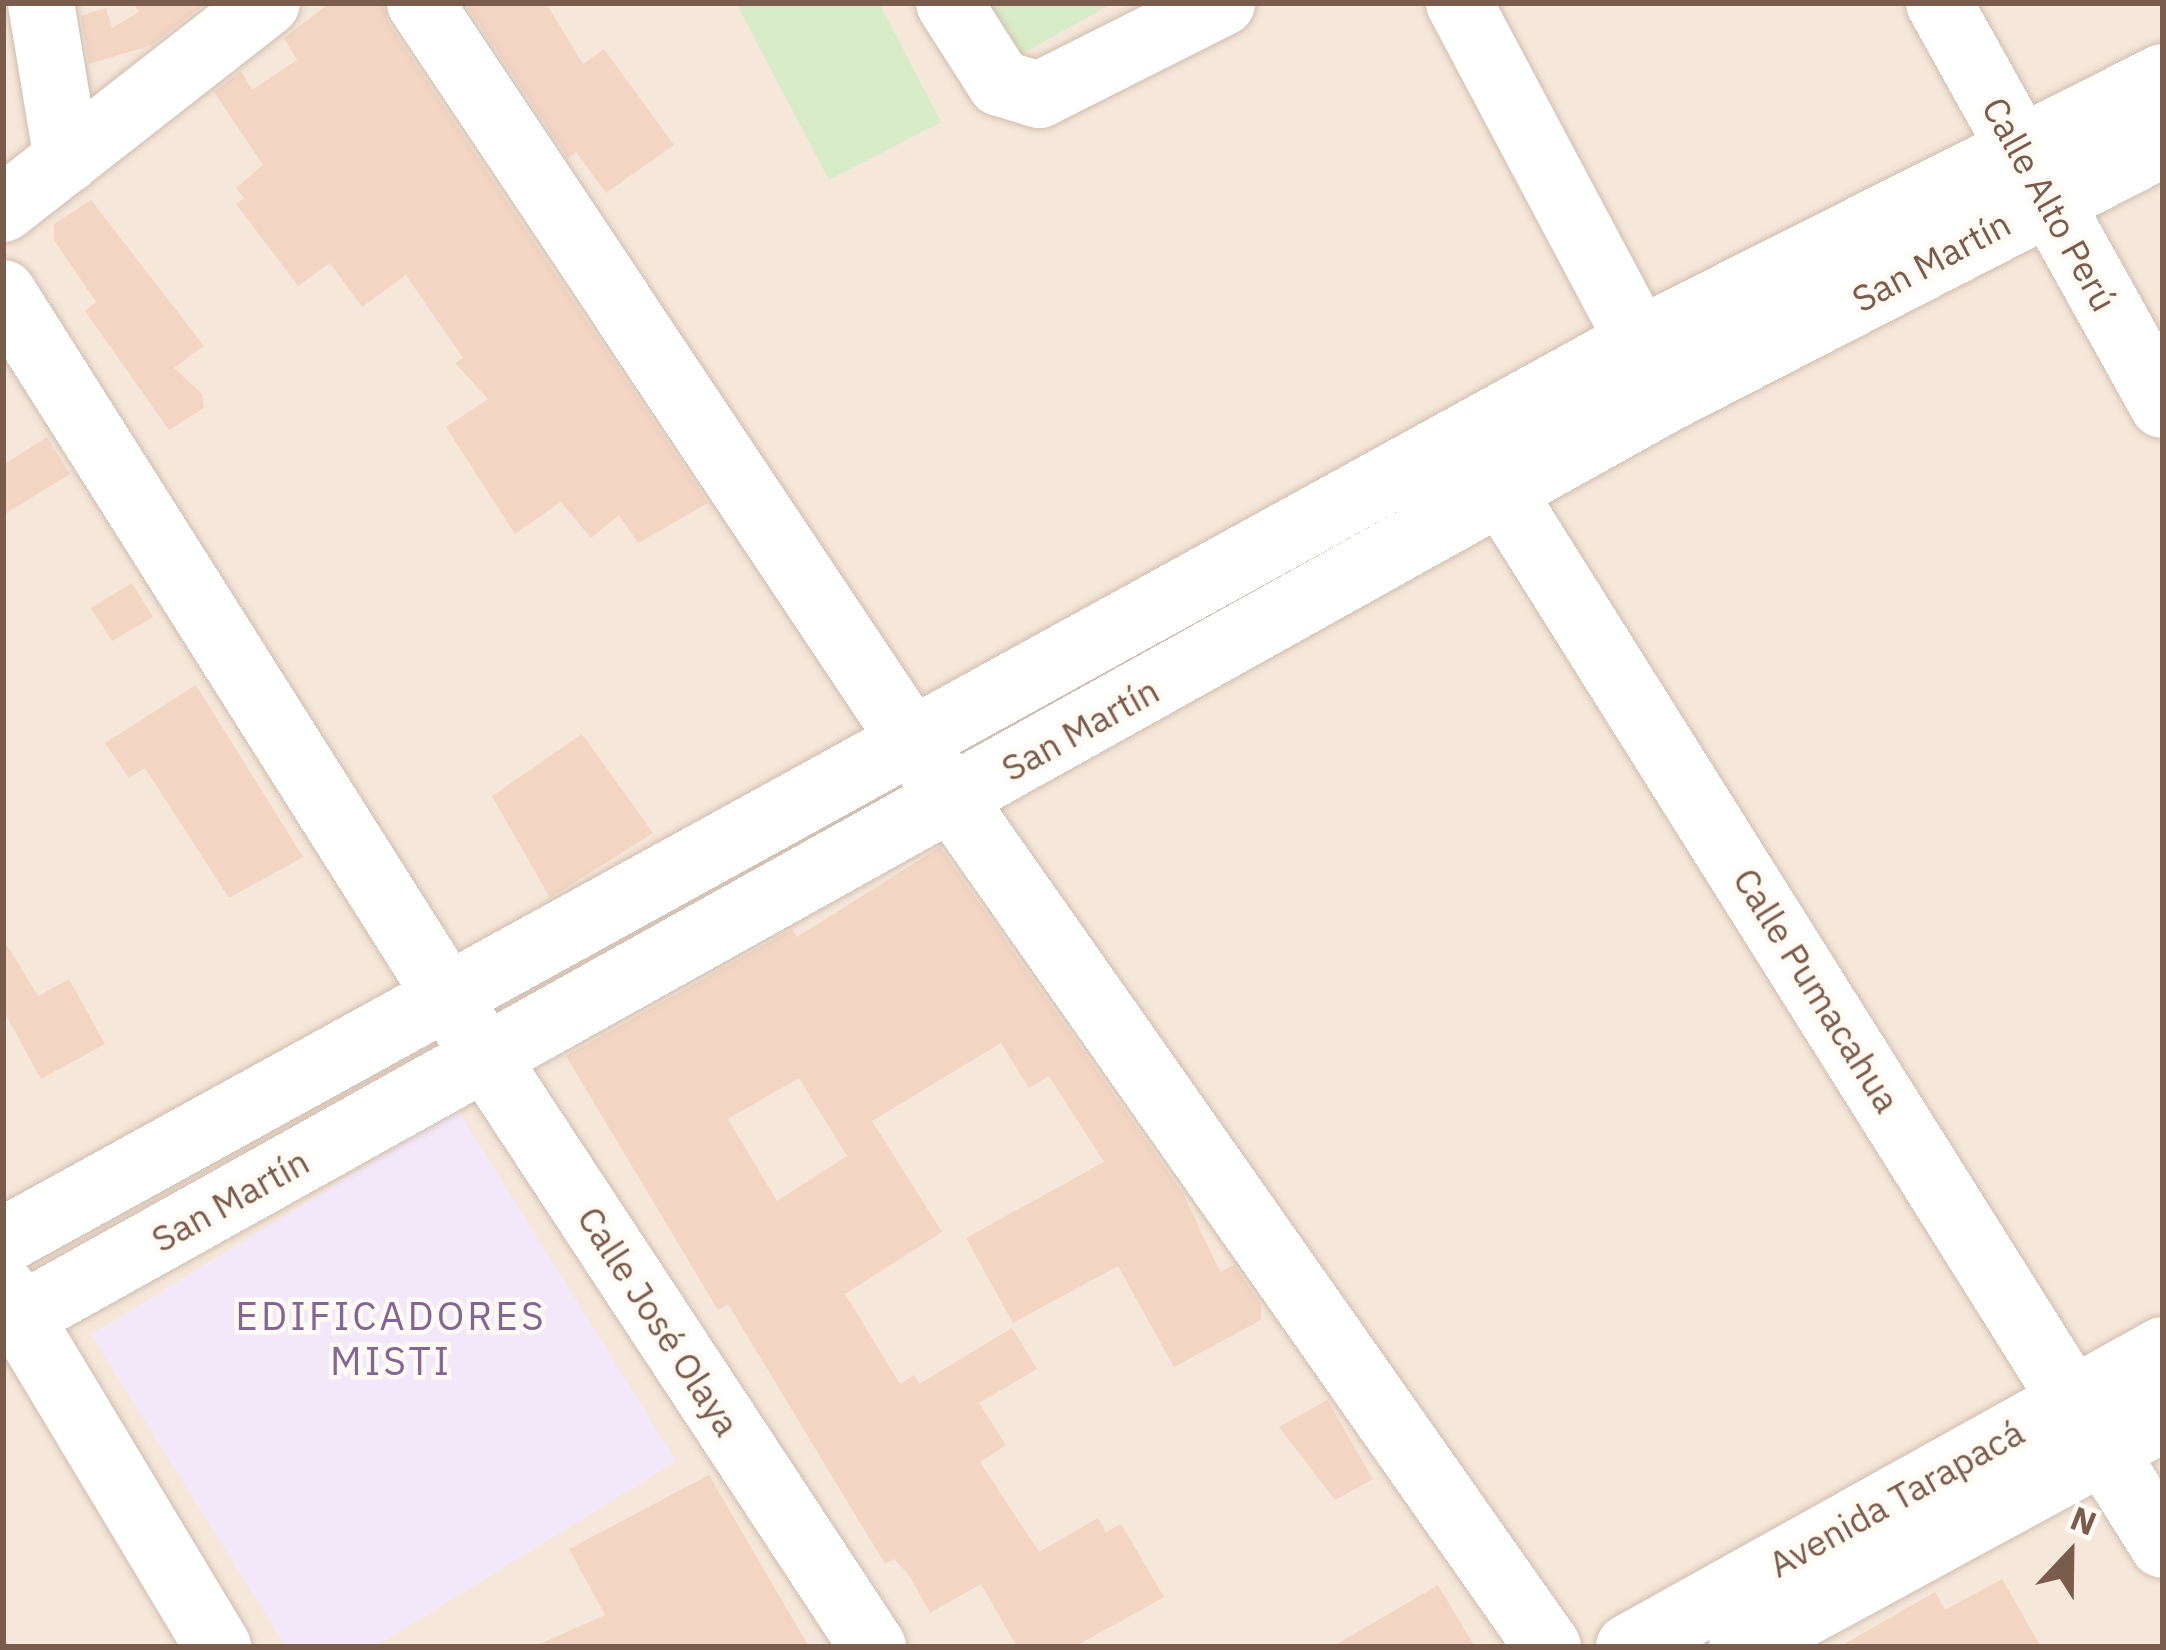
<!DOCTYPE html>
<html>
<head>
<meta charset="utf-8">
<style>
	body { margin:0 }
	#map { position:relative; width:2166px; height:1650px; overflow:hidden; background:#fdf6ec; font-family:"IBM Plex Sans",sans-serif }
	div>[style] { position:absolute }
	.residential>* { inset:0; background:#f5e8da }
	.education>* { inset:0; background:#f3e8fa }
	.green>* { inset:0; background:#d8ecc9 }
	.building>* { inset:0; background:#f3d5c3 }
	.roads { filter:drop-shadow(0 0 3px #d1beb0) drop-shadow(0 0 3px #d1beb0) }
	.minor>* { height:66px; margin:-33px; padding:0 33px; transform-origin:33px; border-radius:33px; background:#fff }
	span { translate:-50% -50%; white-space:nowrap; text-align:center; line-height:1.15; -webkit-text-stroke:9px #fffaf3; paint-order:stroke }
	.street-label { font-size:36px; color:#7a5c4d }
	.neighbourhood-label { font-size:39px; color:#846695; letter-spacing:3px }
	.frame { position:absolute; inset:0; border:6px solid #7a5c4d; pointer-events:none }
	.north { position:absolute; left:2010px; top:1494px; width:120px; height:120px; -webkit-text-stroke:9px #fffaf3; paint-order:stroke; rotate:22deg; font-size:33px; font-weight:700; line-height:48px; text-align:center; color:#7a5c4d }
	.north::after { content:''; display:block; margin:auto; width:42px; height:54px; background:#7a5c4d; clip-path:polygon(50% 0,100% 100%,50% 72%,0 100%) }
</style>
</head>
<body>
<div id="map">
	<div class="residential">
		<i style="clip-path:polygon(3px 3px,2163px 3px,2163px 1647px,3px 1647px)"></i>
	</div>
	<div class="education">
		<i style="clip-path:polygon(457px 1109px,676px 1461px,374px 1647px,286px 1647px,91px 1335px)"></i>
	</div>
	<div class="green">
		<i style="clip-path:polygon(736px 3px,879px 3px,941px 122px,829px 180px)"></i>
		<i style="clip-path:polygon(990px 3px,1113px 3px,1020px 55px)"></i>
	</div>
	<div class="building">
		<i style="clip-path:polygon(133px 3px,206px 3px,152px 45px,89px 64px,81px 16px,106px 8px,112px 28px,139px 12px)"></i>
		<i style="clip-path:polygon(330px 3px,383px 3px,389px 24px,708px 503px,638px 543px,619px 515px,591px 538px,561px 502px,515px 534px,446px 427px,488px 399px,455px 363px,463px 358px,406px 275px,362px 307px,330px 263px,298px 286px,236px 204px,244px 198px,236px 188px,263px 165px,214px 92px,241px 71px,252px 90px,297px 60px,284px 38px)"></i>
		<i style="clip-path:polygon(465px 3px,546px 3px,583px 64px,604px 49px,674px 145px,606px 193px,576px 152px,568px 158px)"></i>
		<i style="clip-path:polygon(91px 200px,204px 346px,174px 368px,202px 394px,204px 408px,169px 430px,85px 311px,96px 302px,54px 240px,54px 224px)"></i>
		<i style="clip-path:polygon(47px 437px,70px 474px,3px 515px,3px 465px)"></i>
		<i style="clip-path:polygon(132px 583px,153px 617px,112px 641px,91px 608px)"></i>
		<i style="clip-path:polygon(196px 685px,303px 857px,229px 898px,145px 768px,129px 778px,105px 743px)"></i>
		<i style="clip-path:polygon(582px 734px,653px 833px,550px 898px,492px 796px)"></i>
		<i style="clip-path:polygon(evenodd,940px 847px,1183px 1193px,1220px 1272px,1234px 1265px,1261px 1304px,1261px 1320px,1174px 1367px,1118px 1266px,1013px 1323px,966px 1238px,1104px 1162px,1049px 1076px,1029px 1088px,1001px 1043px,872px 1121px,942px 1232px,845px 1294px,900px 1384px,914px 1375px,919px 1384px,1012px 1328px,1037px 1369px,979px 1403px,1006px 1445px,980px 1462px,1039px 1552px,1098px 1518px,1106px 1532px,1121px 1524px,1164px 1597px,1074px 1647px,1017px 1647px,981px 1584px,930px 1613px,909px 1575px,894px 1559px,885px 1564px,728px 1304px,718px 1310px,566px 1056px,792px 929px,797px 937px,940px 847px,799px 1078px,847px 1156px,777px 1201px,728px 1119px,799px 1078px)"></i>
		<i style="clip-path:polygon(3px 939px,38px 996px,69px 979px,105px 1044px,41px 1079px,3px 1010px)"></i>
		<i style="clip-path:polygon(1327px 1400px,1373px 1479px,1335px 1500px,1279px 1427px)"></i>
		<i style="clip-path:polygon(709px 1475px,809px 1647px,533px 1647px,605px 1615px,569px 1549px)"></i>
		<i style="clip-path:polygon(2002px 1579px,2041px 1647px,1839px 1647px,1935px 1592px,1945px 1610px)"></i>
		<i style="clip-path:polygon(1438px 1585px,1475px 1647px,1332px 1647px)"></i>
	</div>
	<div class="roads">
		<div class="minor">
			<i style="left:41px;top:3px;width:159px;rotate:80.6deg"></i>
			<i style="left:420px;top:3px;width:893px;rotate:56.33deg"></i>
			<i style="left:915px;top:746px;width:1101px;rotate:54.91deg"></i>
			<i style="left:949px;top:3px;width:95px;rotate:57.5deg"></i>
			<i style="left:1000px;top:83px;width:41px;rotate:17.1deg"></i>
			<i style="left:1039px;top:95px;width:205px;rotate:-26.7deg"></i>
			<i style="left:1459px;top:3px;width:428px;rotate:62deg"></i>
			<i style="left:1939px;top:3px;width:460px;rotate:60.9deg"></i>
			<i style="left:3px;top:209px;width:335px;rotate:-38deg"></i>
			<i style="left:3px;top:293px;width:905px;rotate:57.73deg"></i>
			<i style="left:486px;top:1058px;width:705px;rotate:56.69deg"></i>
			<i style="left:1478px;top:454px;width:1288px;rotate:57.88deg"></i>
			<i style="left:3px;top:1241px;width:1867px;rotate:-28.82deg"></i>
			<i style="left:1639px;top:341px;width:587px;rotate:-26.74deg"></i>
			<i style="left:3px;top:1289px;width:418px;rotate:59deg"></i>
			<i style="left:3px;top:1326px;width:1907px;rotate:-29.12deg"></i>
			<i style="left:1669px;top:398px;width:555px;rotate:-27.21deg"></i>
			<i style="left:1629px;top:1647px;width:611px;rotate:-29.08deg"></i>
			<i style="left:1742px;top:1647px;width:479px;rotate:-28.5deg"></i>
		</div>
	</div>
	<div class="street-label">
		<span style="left:2050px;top:204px;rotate:61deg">Calle Alto Perú</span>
		<span style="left:1931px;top:261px;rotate:-28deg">San Martín</span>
		<span style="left:1080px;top:729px;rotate:-29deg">San Martín</span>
		<span style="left:1817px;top:990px;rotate:58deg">Calle Pumacahua</span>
		<span style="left:230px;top:1200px;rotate:-29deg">San Martín</span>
		<span style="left:659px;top:1321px;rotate:57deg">Calle José Olaya</span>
		<span style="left:1896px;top:1498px;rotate:-29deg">Avenida Tarapacá</span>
	</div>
	<div class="neighbourhood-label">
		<span style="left:391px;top:1339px">EDIFICADORES<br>MISTI</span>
	</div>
	<div class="frame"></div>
	<div class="north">N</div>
</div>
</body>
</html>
